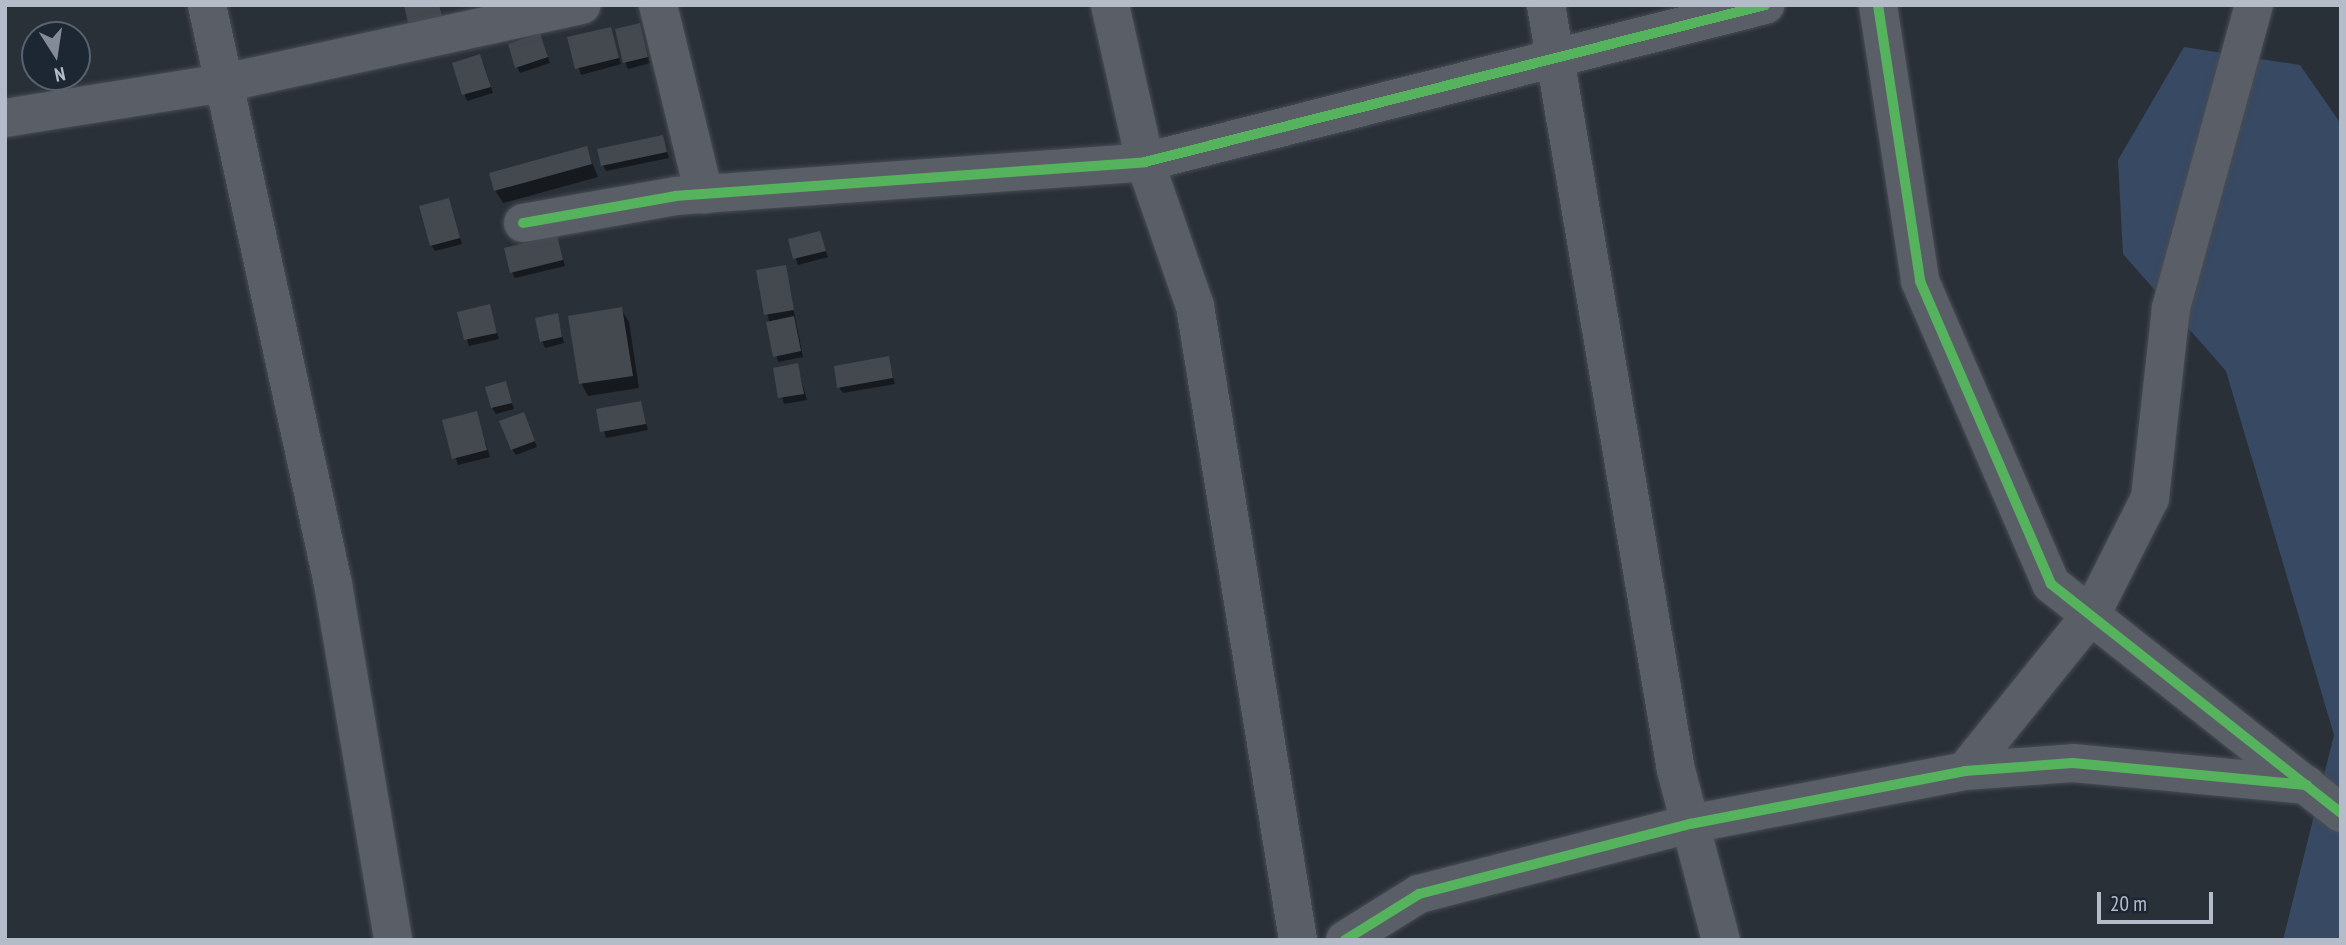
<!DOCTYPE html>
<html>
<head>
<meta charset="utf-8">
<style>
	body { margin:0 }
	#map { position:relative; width:2346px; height:945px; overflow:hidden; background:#2a3038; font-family:"PT Sans Narrow",sans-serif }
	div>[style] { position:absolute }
	.water>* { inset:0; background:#384963 }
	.shadow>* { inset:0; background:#0007 }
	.building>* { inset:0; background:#444950 }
	.roads { filter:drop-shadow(0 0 2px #484c53) drop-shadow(0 0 2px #484c53) }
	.minor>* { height:38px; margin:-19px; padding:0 19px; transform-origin:19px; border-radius:19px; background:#5a5e66 }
	.cycleway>* { height:10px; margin:-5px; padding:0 5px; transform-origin:5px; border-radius:5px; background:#56b35d }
	span { translate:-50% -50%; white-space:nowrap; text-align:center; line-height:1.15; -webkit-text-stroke:5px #1d2633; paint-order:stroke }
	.frame { position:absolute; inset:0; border:7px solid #b4bcc9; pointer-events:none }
	.north { position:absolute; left:21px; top:21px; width:70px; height:70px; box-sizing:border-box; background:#1d2633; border:2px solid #59626f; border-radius:50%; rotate:168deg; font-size:19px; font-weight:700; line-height:28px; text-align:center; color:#b4bcc9 }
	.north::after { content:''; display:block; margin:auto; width:24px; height:32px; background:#848b96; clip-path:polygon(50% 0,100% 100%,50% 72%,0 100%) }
	.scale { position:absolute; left:2097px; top:892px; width:116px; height:32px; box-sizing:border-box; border:4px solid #b4bcc9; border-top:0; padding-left:9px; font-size:21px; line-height:24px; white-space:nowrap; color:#b4bcc9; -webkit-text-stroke:5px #1d2633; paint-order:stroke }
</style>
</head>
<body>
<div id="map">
	<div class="water">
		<i style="clip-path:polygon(2184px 47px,2300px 65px,2341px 124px,2341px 940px,2283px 940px,2334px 735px,2226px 371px,2123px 254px,2118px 160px)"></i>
	</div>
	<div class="shadow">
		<i style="clip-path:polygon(640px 25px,650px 63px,628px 69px,625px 62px)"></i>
		<i style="clip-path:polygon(610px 29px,621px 64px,581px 75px,570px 39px)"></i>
		<i style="clip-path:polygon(543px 42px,550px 63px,520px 73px,517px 67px)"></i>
		<i style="clip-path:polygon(483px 62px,493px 93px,467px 101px,454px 64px)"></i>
		<i style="clip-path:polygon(662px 137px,669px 158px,606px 171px,603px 165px)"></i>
		<i style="clip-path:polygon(586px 148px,598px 177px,503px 203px,495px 190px)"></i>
		<i style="clip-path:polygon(448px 200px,462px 244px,435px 251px,431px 245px)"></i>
		<i style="clip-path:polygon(819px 233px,828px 257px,798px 265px,790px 241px)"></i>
		<i style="clip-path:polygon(556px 237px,565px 266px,515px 278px,512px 272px)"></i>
		<i style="clip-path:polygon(785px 267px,803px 357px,778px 362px,758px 271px)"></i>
		<i style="clip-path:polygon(489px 306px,499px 339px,469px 346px,459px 313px)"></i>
		<i style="clip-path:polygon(621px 309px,629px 322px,639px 388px,588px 396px,581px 383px)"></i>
		<i style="clip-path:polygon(557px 315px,564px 343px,545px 348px,542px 341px)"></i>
		<i style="clip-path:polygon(888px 358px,895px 384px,843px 393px,839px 387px)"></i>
		<i style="clip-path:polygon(797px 365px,807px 400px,784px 404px,775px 369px)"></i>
		<i style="clip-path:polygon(505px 383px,514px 409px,496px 414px,492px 408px)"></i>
		<i style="clip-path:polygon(640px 403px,648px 430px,606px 438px,598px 410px)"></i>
		<i style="clip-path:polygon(476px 413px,490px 457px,458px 465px,444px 421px)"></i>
		<i style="clip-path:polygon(524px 414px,537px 447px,516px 455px,512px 449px)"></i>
	</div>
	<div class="building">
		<i style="clip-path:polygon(404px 5px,439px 5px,442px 16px,408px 23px)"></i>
		<i style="clip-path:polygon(640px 23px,648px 57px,623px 63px,615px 29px)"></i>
		<i style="clip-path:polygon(611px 27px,619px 58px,575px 69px,567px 37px)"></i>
		<i style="clip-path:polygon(540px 33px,548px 57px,515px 68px,508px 44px)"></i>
		<i style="clip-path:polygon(480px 54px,491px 87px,462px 95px,452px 63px)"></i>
		<i style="clip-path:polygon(663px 135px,667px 152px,601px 166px,597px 149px)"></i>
		<i style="clip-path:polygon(587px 146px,592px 164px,494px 191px,489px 173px)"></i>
		<i style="clip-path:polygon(449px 198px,460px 238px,430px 246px,419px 206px)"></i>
		<i style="clip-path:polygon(820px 231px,826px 251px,793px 259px,788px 239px)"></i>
		<i style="clip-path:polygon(557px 235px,563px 260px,510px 273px,504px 248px)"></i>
		<i style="clip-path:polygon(786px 265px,794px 310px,764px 315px,756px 270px)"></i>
		<i style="clip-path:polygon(490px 304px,497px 333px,464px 340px,457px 312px)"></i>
		<i style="clip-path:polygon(622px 307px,633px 376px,579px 384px,568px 316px)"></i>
		<i style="clip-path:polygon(558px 313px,562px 337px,540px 342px,535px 318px)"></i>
		<i style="clip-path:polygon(794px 316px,801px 351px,773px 357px,766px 322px)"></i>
		<i style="clip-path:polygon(889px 356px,893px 378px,837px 388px,834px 366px)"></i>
		<i style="clip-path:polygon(798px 363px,804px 394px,778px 398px,773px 368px)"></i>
		<i style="clip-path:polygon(506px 381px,512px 403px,491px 408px,485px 387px)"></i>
		<i style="clip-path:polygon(641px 401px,646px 424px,600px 432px,596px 409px)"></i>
		<i style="clip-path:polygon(477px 411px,487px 450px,452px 459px,442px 420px)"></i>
		<i style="clip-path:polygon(524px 412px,535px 441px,511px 450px,499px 421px)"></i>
	</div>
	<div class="roads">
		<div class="minor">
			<i style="left:207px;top:5px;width:593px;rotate:77.72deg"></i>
			<i style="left:333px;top:584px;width:361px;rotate:80.4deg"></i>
			<i style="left:658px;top:5px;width:195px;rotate:76.3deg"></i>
			<i style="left:1110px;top:5px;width:161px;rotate:77.4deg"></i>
			<i style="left:1145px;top:162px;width:152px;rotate:70.9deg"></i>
			<i style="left:1195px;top:306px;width:642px;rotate:80.77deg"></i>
			<i style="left:1546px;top:5px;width:776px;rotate:80.36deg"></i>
			<i style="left:1676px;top:770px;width:176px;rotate:75.2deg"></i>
			<i style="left:1878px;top:5px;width:279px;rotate:81.3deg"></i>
			<i style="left:1920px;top:281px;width:330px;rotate:66.6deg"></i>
			<i style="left:2051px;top:584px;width:370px;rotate:38.3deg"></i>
			<i style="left:5px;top:118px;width:222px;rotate:-9.1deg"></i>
			<i style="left:224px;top:83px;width:366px;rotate:-12.3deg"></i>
			<i style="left:523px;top:223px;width:155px;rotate:-10deg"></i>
			<i style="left:676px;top:196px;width:470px;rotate:-4.1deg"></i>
			<i style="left:1145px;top:162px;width:640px;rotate:-14.21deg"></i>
			<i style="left:1965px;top:771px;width:201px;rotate:-51.1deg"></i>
			<i style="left:2091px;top:615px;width:131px;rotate:-63.2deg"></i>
			<i style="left:2150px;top:498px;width:191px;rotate:-83.7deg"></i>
			<i style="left:2171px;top:308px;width:314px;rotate:-74.7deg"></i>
			<i style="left:1345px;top:940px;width:87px;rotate:-31.9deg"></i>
			<i style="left:1419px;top:894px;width:280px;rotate:-14.5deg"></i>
			<i style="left:1690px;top:824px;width:280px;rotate:-10.9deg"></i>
			<i style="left:1965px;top:771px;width:108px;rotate:-4.2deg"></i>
			<i style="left:2073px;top:763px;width:235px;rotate:5.4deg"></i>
		</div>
	</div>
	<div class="cycleway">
		<i style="left:1878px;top:5px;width:279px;rotate:81.3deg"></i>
		<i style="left:1920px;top:281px;width:330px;rotate:66.6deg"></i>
		<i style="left:2051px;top:584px;width:370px;rotate:38.3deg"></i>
		<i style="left:523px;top:223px;width:155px;rotate:-10deg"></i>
		<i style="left:676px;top:196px;width:470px;rotate:-4.1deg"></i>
		<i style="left:1145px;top:162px;width:640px;rotate:-14.21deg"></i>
		<i style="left:1345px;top:940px;width:87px;rotate:-31.9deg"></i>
		<i style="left:1419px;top:894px;width:280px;rotate:-14.5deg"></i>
		<i style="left:1690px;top:824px;width:280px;rotate:-10.9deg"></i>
		<i style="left:1965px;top:771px;width:108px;rotate:-4.2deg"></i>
		<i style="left:2073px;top:763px;width:235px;rotate:5.4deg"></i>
	</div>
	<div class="frame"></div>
	<div class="north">N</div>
	<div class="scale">20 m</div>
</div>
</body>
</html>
